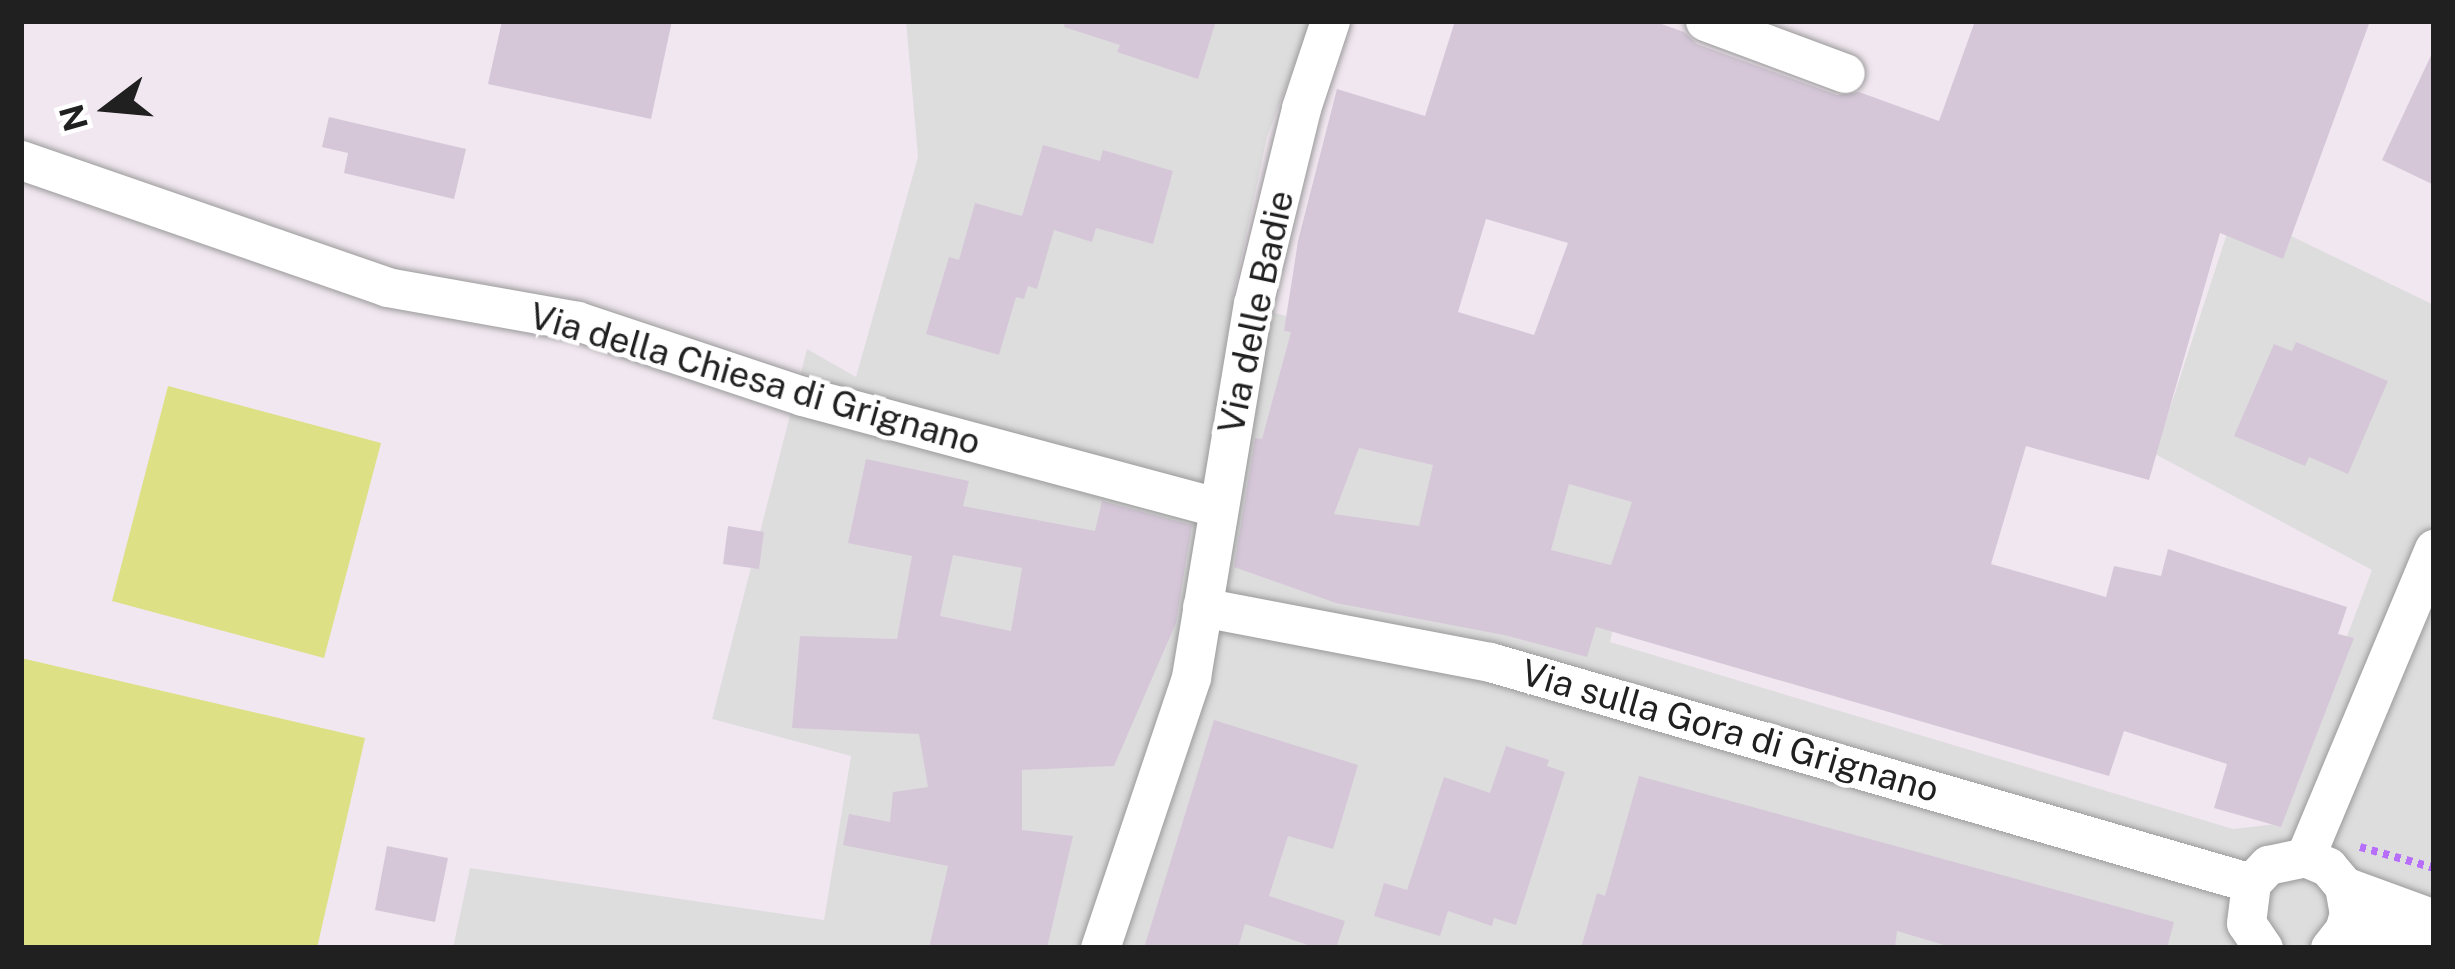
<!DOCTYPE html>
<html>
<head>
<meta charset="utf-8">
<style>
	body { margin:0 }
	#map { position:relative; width:2455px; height:969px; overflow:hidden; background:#f1e7f0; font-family:"Public Sans",sans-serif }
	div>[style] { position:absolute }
	.residential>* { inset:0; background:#deddde }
	.pitch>* { inset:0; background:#dee085 }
	.building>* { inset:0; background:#d5c7d8 }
	.path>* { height:8px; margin-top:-4px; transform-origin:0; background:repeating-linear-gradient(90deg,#b66efb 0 6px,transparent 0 12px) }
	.roads { filter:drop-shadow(0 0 3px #9a9a9a) drop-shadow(0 0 3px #9a9a9a) }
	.street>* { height:39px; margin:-19.5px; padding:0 19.5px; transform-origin:19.5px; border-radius:19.5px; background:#fff }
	span { translate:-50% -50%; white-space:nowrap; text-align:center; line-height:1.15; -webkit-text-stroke:9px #fff; paint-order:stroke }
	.street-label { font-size:36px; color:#202020 }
	.frame { position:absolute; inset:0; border:24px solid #202020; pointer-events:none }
	.north { position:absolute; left:48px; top:48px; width:120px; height:120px; -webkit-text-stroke:9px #fff; paint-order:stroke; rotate:254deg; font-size:33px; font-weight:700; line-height:48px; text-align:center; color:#202020 }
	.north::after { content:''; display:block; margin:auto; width:42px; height:54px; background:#202020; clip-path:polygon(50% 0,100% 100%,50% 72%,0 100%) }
</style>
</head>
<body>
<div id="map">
	<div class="residential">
		<i style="clip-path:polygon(906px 21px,1311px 21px,1267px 137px,1232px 301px,1516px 380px,1658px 434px,1610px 642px,2233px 829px,2276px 824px,2372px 570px,2155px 454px,2235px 209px,2434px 305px,2434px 948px,453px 948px,470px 868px,824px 920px,851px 756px,712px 719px,807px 349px,856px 377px,918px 157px)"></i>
	</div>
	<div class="pitch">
		<i style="clip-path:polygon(168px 386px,381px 443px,324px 658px,112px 601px)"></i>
		<i style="clip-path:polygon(21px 658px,365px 738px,317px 948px,21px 948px)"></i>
	</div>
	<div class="building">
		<i style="clip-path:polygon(502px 21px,672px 21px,651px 119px,488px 84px)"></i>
		<i style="clip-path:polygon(1065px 21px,1216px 21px,1198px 79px,1117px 52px,1120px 45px,1064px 27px)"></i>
		<i style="clip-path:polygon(evenodd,1455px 21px,1653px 21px,1684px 32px,1697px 44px,1837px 95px,1859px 92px,1939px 121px,1975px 21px,2370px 21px,2283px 259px,2220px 233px,2149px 480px,2026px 446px,1991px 564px,2106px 597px,2114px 566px,2161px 576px,2168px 549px,2347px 607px,2338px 634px,2354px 638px,2281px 827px,2214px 808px,2227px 764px,2124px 731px,2109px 776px,1596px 627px,1587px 657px,1504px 635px,1336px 603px,1234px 567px,1255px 438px,1262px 439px,1291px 332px,1284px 331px,1298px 241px,1337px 89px,1425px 116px,1455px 21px,1486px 219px,1568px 243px,1534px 335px,1458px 312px,1486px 219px,1455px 21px,1359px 448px,1433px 465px,1419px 526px,1334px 514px,1359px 448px,1455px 21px,1569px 484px,1632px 502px,1611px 565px,1551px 550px,1569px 484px)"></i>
		<i style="clip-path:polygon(2434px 49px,2434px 185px,2382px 160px)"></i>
		<i style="clip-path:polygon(329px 117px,466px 149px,454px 199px,344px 173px,348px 153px,322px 147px)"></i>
		<i style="clip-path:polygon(1043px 145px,1100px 161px,1103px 150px,1173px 171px,1153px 244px,1096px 228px,1092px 242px,1054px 230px,1037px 289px,1028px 286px,1024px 299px,1016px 297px,999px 355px,926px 334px,949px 257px,959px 260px,975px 203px,1022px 216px)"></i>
		<i style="clip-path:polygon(2296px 342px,2388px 381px,2348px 474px,2309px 457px,2305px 466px,2234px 436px,2274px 344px,2292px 351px)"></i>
		<i style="clip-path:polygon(evenodd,866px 459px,969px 481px,963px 506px,1095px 531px,1102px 501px,1192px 525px,1176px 623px,1114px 766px,1022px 770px,1022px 830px,1073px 836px,1047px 948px,929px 948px,948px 866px,843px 845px,849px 814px,890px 822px,893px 792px,928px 787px,919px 734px,792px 728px,800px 636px,897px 639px,912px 556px,848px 543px,866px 459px,953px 555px,1022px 568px,1011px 631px,940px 616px,953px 555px)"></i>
		<i style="clip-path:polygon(728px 526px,764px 532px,759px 569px,723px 564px)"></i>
		<i style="clip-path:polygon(1214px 720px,1358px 765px,1333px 849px,1288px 836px,1269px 896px,1345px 921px,1336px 948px,1317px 948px,1245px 924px,1238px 948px,1144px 948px)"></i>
		<i style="clip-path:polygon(1506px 746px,1549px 760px,1547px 766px,1565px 772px,1516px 925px,1494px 918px,1492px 926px,1448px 911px,1440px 936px,1374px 916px,1384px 883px,1407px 890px,1444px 777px,1490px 793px)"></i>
		<i style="clip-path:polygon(1639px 776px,2174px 922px,2167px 948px,1954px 948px,1897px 931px,1895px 948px,1581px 948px,1597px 893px,1605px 896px)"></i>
		<i style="clip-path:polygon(387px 846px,448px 858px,435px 922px,375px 910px)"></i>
	</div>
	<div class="path">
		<i style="left:2360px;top:847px;width:77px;rotate:15.8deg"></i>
	</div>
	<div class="roads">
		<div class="street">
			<i style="left:1705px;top:21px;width:149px;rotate:20.4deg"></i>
			<i style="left:21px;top:160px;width:387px;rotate:19.1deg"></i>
			<i style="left:387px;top:287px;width:193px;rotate:10.1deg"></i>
			<i style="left:577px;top:321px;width:237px;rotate:18.4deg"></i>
			<i style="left:802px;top:396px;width:429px;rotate:15deg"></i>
			<i style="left:1202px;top:607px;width:293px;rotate:10.8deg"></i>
			<i style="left:1490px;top:662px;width:792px;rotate:16.19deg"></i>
			<i style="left:2305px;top:857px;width:334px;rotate:-67.3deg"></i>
			<i style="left:2344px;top:886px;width:96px;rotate:20.1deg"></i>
			<i style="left:2344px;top:930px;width:90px;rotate:5.1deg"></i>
			<i style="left:1100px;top:948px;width:286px;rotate:-71.4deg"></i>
			<i style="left:1191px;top:677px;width:378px;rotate:-80.6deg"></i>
			<i style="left:1253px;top:304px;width:202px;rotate:-76.2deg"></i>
			<i style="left:1301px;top:108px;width:92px;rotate:-71.6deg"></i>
			<i style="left:2263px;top:948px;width:30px;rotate:-124deg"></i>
			<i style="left:2246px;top:923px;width:40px;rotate:-82.9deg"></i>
			<i style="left:2251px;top:883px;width:25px;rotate:-47deg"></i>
			<i style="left:2268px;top:865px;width:38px;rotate:-12deg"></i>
			<i style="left:2305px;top:857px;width:25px;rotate:23deg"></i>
			<i style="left:2328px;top:867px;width:25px;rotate:50deg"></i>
			<i style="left:2344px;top:886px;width:27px;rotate:80deg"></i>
			<i style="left:2349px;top:913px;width:18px;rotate:106deg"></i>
			<i style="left:2344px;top:930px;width:23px;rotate:128deg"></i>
		</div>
	</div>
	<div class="street-label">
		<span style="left:1256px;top:312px;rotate:-78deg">Via delle Badie</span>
		<span style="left:755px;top:379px;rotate:16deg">Via della Chiesa di Grignano</span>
		<span style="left:1730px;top:731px;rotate:16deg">Via sulla Gora di Grignano</span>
	</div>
	<div class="frame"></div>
	<div class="north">N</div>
</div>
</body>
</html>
